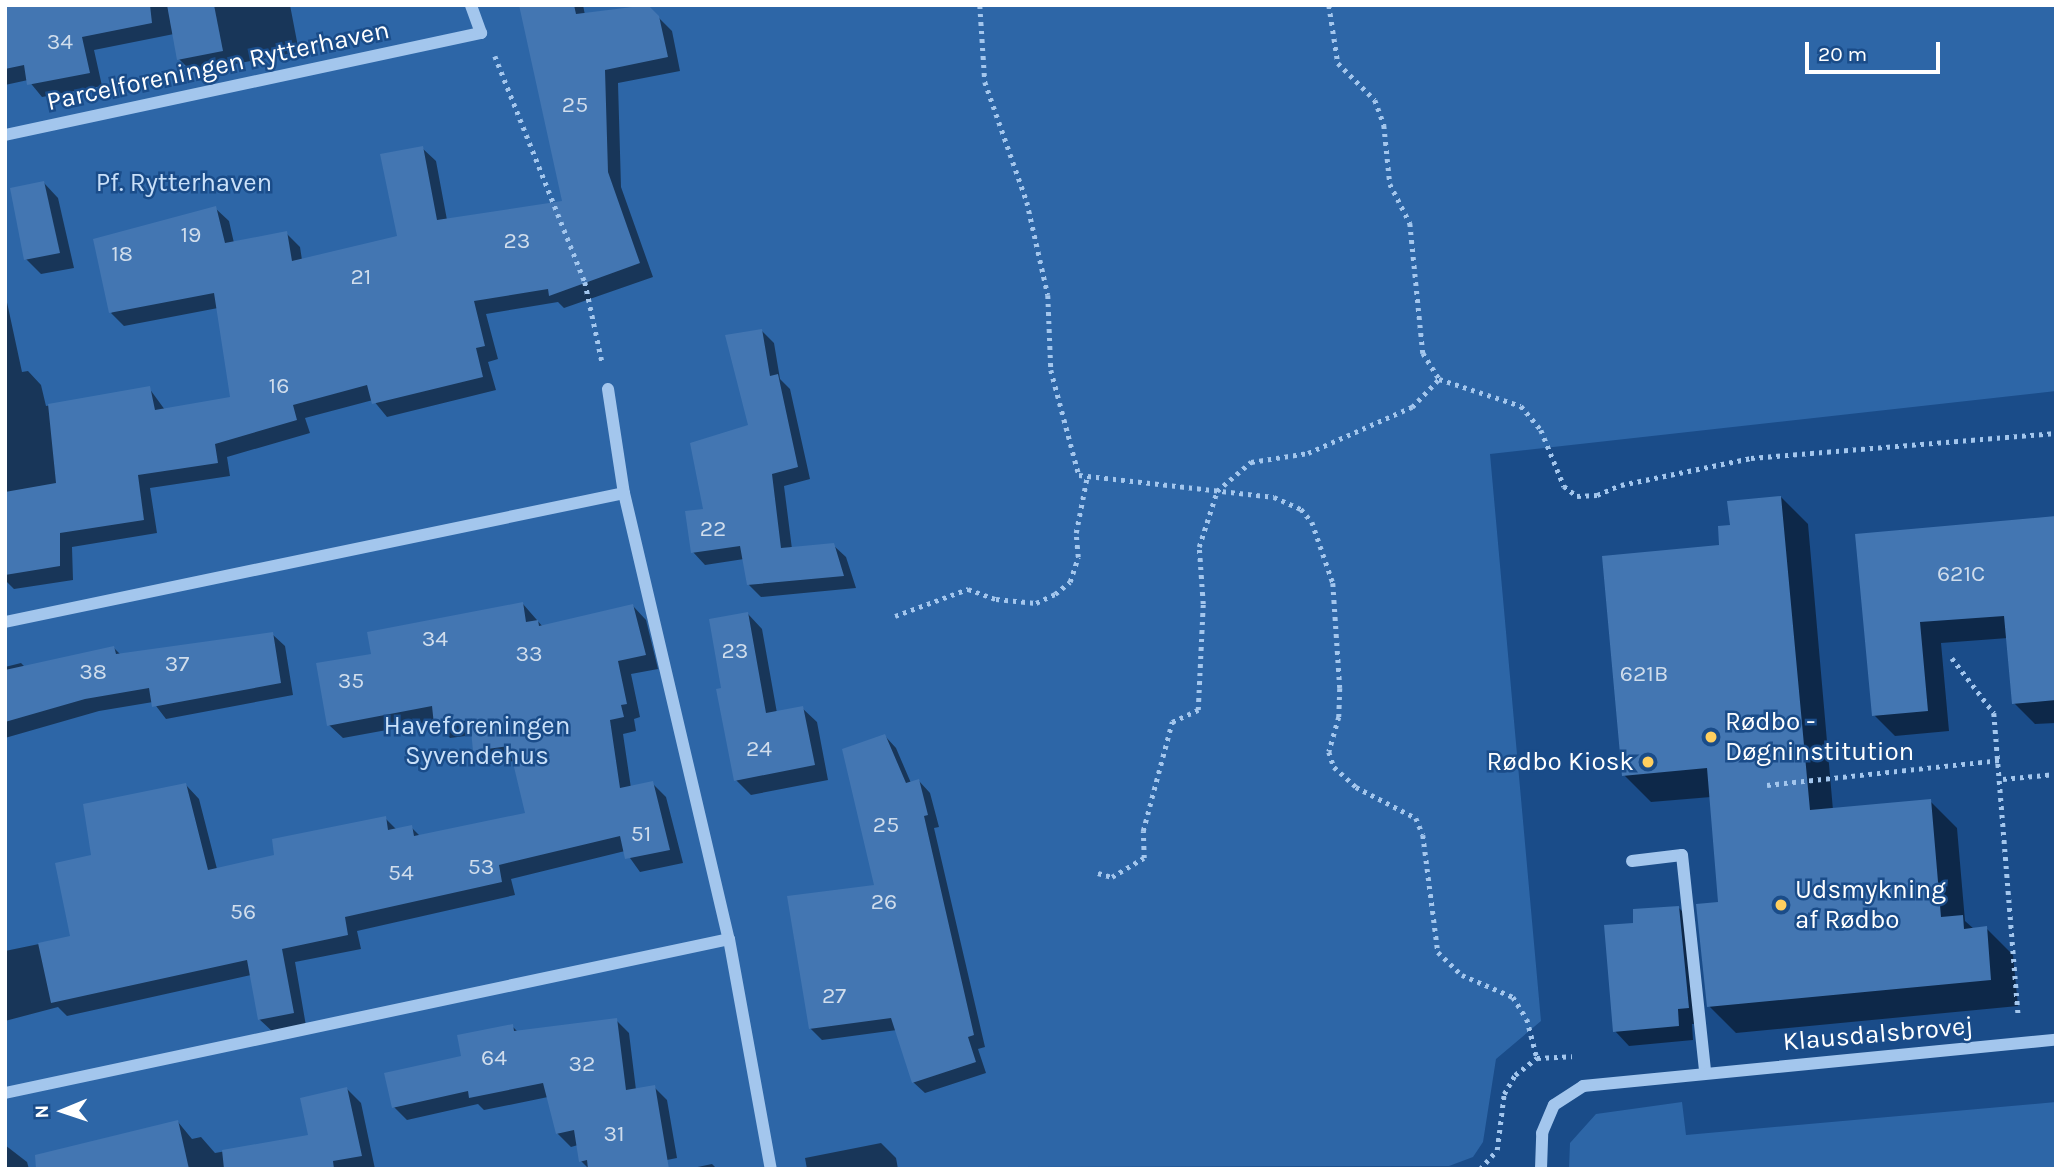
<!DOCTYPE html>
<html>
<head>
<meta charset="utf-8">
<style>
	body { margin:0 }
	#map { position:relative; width:2061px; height:1174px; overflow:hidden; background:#1a4c89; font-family:Karla,sans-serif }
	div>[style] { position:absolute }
	.green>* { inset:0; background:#2d66a7 }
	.shadow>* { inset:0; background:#0007 }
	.building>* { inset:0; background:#4376b2 }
	.path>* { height:4.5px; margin-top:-2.25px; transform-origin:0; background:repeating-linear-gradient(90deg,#a3c6ed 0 3.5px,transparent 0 8.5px) }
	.minor>* { height:12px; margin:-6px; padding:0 6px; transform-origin:6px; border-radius:6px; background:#a3c6ed }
	.dots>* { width:19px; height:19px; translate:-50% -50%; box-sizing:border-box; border:4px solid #1a4c89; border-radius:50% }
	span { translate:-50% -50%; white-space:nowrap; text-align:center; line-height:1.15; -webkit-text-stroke:5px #1a4c89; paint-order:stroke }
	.number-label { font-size:23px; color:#d0ddec }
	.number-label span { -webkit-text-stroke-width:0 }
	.street-label { font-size:26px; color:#fff }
	.park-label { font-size:26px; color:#c9e0f9 }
	.poi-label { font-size:26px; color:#fff }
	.left { translate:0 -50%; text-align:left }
	.right { translate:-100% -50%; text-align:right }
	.frame { position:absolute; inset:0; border:7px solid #fff; pointer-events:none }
	.north { position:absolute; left:28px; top:1076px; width:70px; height:70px; -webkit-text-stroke:5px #1a4c89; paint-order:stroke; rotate:268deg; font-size:19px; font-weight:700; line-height:28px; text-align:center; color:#fff }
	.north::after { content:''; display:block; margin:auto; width:24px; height:32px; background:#fff; clip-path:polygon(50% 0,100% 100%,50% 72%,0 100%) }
	.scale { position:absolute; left:1805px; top:42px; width:135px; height:32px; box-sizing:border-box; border:4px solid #fff; border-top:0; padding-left:9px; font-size:21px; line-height:24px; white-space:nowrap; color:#fff; -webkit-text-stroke:5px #1a4c89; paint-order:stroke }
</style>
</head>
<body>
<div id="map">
	<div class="green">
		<i style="clip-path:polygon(5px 5px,2056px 5px,2056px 391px,1490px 454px,1541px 1021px,1496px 1059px,1483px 1142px,1473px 1157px,1449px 1166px,5px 1169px)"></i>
		<i style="clip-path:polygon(1682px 1102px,1686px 1135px,2056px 1102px,2056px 1169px,1569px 1169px,1570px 1143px,1596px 1114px)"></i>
	</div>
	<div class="shadow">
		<i style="clip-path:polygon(5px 5px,290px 5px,299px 52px,192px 72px,179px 59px,174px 34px,94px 50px,102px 86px,42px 97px,28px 80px,5px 85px)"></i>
		<i style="clip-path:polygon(520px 5px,583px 5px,585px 15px,658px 17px,672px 31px,680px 71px,618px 83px,621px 187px,653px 277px,564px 308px,558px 302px,486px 314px,498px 359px,488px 362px,496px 390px,387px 417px,373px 400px,305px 418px,310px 433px,227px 457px,230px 476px,150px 488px,157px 533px,72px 547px,73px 580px,14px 589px,5px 580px,5px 293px,22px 372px,28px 371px,41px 385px,46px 406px,149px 388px,165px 410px,232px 399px,218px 308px,124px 326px,111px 313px,215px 208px,229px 221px,234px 243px,286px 233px,300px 247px,302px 260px,399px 237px,422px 148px,436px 161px,447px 220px,564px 203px)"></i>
		<i style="clip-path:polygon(44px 183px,58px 198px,74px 268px,41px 274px,26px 259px)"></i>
		<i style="clip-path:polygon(762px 331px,774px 343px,780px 379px,790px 389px,810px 479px,784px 486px,792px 549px,833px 545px,846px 557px,856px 588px,761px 597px,749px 585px,744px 559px,705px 565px,693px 552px,705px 510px,751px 426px)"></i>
		<i style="clip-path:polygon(1781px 497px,1808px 524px,1833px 810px,1930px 801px,1957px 828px,1965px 921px,1974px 929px,1986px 928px,2013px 955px,2018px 1006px,1736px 1033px,1709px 1006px,1720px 904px,1711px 797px,1651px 802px,1624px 775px,1732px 526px)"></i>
		<i style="clip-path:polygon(2056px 520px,2056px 723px,2035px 724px,2014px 703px,2008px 638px,1941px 643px,1949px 731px,1895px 736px,1874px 715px,1857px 536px)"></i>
		<i style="clip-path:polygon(523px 604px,543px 627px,633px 606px,646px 620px,658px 669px,631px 674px,640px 717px,634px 719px,636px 731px,623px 734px,631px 788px,652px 783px,666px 797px,683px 863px,640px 872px,625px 851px,511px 879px,515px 895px,357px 931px,361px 949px,295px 962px,306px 1026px,273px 1032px,259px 1019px,251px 975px,67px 1016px,58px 1007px,5px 1021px,5px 951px,73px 937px,93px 857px,186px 785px,199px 799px,217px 869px,276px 856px,385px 818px,397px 830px,411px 827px,420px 836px,527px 815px,514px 761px,489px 764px,475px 750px,473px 735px,450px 738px,436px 721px,343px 738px,329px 725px,373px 655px)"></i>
		<i style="clip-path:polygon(748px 614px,762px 629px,777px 713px,802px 708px,817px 722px,828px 780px,751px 795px,736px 780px,723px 689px)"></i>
		<i style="clip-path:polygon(272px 634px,285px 646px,293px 695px,166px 719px,153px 702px,99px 711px,5px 738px,5px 667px,21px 663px,26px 668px,114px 648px,121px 655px)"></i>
		<i style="clip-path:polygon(885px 736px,896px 748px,911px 783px,919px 781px,930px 793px,939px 827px,934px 828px,985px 1047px,978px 1049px,986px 1073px,925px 1093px,913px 1082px,897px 1030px,822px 1040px,810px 1028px,876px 886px)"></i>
		<i style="clip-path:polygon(1678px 907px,1693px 922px,1703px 1023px,1692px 1024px,1693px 1040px,1629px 1046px,1615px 1031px,1635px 925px)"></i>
		<i style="clip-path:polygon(616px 1020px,629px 1033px,636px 1090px,654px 1087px,667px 1100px,677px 1158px,621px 1169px,589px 1169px,581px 1161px,578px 1145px,571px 1147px,557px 1133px,548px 1097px,484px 1110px,478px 1104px,407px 1120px,394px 1107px,512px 1026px,518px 1032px)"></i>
		<i style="clip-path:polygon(346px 1088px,361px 1103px,375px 1169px,332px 1169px,326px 1162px)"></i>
		<i style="clip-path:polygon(178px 1122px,192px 1139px,201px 1137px,215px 1153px,261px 1145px,275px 1169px,91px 1169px)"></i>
		<i style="clip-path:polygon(881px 1143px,896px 1158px,898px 1169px,807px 1169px,805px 1158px)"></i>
		<i style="clip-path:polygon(5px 1145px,27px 1162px,29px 1169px,5px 1169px)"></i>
		<i style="clip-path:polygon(712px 1164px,717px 1169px,688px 1169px)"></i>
	</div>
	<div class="building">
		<i style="clip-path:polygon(5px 5px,150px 5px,152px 23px,82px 37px,90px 73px,27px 85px,24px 65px,5px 69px)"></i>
		<i style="clip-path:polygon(167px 5px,214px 5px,223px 51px,177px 60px)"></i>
		<i style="clip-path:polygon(519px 5px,574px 5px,576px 14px,648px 5px,659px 16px,668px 57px,605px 70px,608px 172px,640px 263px,549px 296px,548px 289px,474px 301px,485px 346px,476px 348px,483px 377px,372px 404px,367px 385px,293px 405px,297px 420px,215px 444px,218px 463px,138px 475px,144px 520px,60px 533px,60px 566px,5px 575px,5px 492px,56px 483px,48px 404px,150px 386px,155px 410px,230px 397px,214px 293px,109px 313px,93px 239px,216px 206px,225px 243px,287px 231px,292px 261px,397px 236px,380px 154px,423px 146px,437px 220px,562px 201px)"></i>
		<i style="clip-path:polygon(44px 181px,60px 253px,24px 260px,10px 188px)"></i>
		<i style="clip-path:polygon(762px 329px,770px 376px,778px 374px,798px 467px,772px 474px,781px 548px,834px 543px,844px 576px,747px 585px,740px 546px,691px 553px,685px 511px,703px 509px,690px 443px,748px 425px,725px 335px)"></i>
		<i style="clip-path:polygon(1781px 496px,1810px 810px,1931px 799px,1941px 917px,1963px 915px,1964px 929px,1987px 926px,1991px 980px,1707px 1007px,1696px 904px,1718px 902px,1707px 768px,1622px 776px,1602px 556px,1719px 545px,1718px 526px,1730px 525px,1727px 501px)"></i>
		<i style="clip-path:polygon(2056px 516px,2056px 700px,2012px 704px,2004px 616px,1920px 622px,1928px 711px,1872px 716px,1855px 534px)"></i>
		<i style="clip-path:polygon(523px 602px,526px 622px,538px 620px,539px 626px,633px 604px,646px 655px,618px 661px,627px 704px,621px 705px,624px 717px,610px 720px,620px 788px,653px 781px,670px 850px,625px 859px,620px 836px,499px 865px,502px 882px,345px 917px,348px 935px,282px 949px,294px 1013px,258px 1020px,247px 960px,51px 1003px,38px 943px,70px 936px,55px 863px,91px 855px,83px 804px,186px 783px,208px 870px,274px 855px,272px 839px,386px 816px,388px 830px,412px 825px,414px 836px,525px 813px,509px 746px,473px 751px,470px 720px,434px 725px,432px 706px,327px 726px,316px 663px,371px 654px,367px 632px)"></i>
		<i style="clip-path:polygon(748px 612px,766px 713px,803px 706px,815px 765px,734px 781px,716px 689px,721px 688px,709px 619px)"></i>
		<i style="clip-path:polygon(273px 632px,281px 683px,152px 707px,149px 688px,85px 699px,5px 722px,5px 670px,114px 646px,116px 654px)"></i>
		<i style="clip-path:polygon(885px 734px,906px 783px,919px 779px,928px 815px,924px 816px,974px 1035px,968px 1037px,976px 1062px,912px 1083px,891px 1018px,809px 1029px,787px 896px,874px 885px,842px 749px)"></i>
		<i style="clip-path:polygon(1679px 906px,1689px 1008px,1678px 1009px,1679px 1026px,1613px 1032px,1604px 925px,1633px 923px,1633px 909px)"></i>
		<i style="clip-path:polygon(617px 1018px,626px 1090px,655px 1085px,669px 1169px,588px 1169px,587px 1160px,579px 1162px,574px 1130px,556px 1134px,543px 1083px,469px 1098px,468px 1091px,392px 1108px,384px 1073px,461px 1056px,457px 1035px,513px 1024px,514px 1031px)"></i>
		<i style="clip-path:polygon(347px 1087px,362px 1156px,333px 1161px,334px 1169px,224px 1169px,222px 1150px,308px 1135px,300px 1098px)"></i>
		<i style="clip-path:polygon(178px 1120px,189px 1169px,36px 1169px,35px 1155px)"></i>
	</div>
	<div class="path">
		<i style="left:980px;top:5px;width:77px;rotate:86.3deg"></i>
		<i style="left:985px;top:82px;width:127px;rotate:70.7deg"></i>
		<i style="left:1027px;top:202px;width:95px;rotate:77.3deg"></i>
		<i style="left:1048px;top:295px;width:75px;rotate:87.7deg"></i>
		<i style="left:1051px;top:370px;width:109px;rotate:75.1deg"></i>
		<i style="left:1079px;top:475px;width:196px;rotate:6.4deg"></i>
		<i style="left:1274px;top:497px;width:30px;rotate:24deg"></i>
		<i style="left:1301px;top:509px;width:17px;rotate:50deg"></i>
		<i style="left:1312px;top:522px;width:65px;rotate:71deg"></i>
		<i style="left:1333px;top:583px;width:105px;rotate:86.2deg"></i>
		<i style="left:1340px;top:688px;width:29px;rotate:92deg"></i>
		<i style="left:1339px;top:717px;width:36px;rotate:106deg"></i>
		<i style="left:1329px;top:752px;width:16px;rotate:72deg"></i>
		<i style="left:1334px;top:767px;width:30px;rotate:42deg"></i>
		<i style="left:1356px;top:787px;width:68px;rotate:27.3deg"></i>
		<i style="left:1416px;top:818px;width:18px;rotate:68deg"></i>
		<i style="left:1423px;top:835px;width:118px;rotate:82.7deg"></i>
		<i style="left:1438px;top:952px;width:33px;rotate:44deg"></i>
		<i style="left:1462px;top:975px;width:56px;rotate:23.3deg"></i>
		<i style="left:1513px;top:997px;width:26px;rotate:58deg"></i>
		<i style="left:1527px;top:1019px;width:40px;rotate:75.6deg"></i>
		<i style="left:1329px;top:5px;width:59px;rotate:81.2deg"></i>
		<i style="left:1338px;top:63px;width:52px;rotate:45deg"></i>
		<i style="left:1375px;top:100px;width:27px;rotate:70deg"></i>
		<i style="left:1384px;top:125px;width:59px;rotate:84.2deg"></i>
		<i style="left:1390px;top:184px;width:44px;rotate:62.9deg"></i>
		<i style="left:1410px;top:223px;width:131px;rotate:84.3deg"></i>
		<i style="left:1423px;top:353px;width:31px;rotate:58deg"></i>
		<i style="left:1439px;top:379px;width:86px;rotate:18.2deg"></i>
		<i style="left:1521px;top:406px;width:31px;rotate:50deg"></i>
		<i style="left:1541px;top:430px;width:61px;rotate:67.7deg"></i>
		<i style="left:1564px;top:486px;width:16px;rotate:38deg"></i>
		<i style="left:1577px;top:496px;width:20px;rotate:-3deg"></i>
		<i style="left:1597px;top:495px;width:26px;rotate:-23deg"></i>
		<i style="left:1621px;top:485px;width:133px;rotate:-11.7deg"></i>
		<i style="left:1751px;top:458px;width:306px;rotate:-4.7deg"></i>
		<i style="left:495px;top:56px;width:243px;rotate:68.3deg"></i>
		<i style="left:585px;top:282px;width:81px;rotate:77.9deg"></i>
		<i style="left:895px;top:616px;width:78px;rotate:-20.3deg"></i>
		<i style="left:968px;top:589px;width:30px;rotate:20deg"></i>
		<i style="left:996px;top:599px;width:40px;rotate:5.7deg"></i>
		<i style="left:1036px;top:603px;width:21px;rotate:-25deg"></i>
		<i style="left:1055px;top:594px;width:19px;rotate:-39deg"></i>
		<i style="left:1070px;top:582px;width:26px;rotate:-72deg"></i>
		<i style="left:1078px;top:557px;width:24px;rotate:-95deg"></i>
		<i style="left:1076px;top:533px;width:57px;rotate:-78.9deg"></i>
		<i style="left:1952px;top:658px;width:69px;rotate:52.6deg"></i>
		<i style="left:1994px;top:713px;width:302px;rotate:85.4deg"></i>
		<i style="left:2003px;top:779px;width:53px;rotate:-5.4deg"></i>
		<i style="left:1767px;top:785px;width:234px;rotate:-6.1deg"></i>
		<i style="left:1098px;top:873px;width:15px;rotate:16deg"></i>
		<i style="left:1112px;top:877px;width:37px;rotate:-31deg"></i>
		<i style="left:1144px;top:858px;width:27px;rotate:-92deg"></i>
		<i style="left:1143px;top:831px;width:113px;rotate:-75.1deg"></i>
		<i style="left:1172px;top:722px;width:29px;rotate:-25deg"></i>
		<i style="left:1198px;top:710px;width:106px;rotate:-87.3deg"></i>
		<i style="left:1203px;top:604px;width:57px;rotate:-94deg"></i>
		<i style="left:1199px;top:547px;width:59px;rotate:-72.2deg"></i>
		<i style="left:1217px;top:491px;width:45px;rotate:-40.5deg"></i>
		<i style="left:1251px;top:462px;width:58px;rotate:-9deg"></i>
		<i style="left:1308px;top:453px;width:114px;rotate:-23.9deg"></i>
		<i style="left:1412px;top:407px;width:39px;rotate:-46deg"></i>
		<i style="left:1480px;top:1169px;width:25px;rotate:-48deg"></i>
		<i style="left:1497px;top:1150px;width:56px;rotate:-82.9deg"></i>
		<i style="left:1504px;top:1094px;width:22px;rotate:-60deg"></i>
		<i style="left:1515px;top:1075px;width:28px;rotate:-38deg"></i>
		<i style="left:1537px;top:1058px;width:35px;rotate:-3deg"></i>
	</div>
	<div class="minor">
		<i style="left:5px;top:135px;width:487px;rotate:-12.1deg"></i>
		<i style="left:481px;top:33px;width:30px;rotate:-110deg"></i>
		<i style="left:608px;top:389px;width:105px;rotate:81.3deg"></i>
		<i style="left:624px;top:493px;width:458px;rotate:76.8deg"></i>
		<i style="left:729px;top:939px;width:234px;rotate:79.7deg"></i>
		<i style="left:5px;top:622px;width:632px;rotate:-11.77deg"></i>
		<i style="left:1632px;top:861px;width:50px;rotate:-6.8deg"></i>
		<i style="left:1682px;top:855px;width:218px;rotate:83.9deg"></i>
		<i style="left:5px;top:1093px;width:740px;rotate:-12.01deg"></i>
		<i style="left:1541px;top:1169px;width:36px;rotate:-88deg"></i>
		<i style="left:1542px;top:1133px;width:30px;rotate:-67deg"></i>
		<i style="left:1554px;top:1105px;width:35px;rotate:-33deg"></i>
		<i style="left:1583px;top:1086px;width:475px;rotate:-5.6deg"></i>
	</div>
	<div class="dots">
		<i style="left:1711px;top:737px;background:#ffcf5f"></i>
		<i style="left:1648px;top:762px;background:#ffcf5f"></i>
		<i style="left:1781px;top:905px;background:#ffcf5f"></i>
	</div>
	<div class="number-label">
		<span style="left:60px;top:42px">34</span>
		<span style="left:575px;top:105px">25</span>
		<span style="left:191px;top:235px">19</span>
		<span style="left:517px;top:241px">23</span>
		<span style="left:122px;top:254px">18</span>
		<span style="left:361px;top:277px">21</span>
		<span style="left:279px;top:386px">16</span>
		<span style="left:713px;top:529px">22</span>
		<span style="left:1961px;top:574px">621C</span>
		<span style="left:435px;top:639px">34</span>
		<span style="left:735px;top:651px">23</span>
		<span style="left:529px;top:654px">33</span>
		<span style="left:177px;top:664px">37</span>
		<span style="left:93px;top:672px">38</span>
		<span style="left:1644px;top:674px">621B</span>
		<span style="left:351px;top:681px">35</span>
		<span style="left:759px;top:749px">24</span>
		<span style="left:886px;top:825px">25</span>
		<span style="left:641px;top:834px">51</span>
		<span style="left:481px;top:867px">53</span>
		<span style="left:401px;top:873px">54</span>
		<span style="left:884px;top:902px">26</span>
		<span style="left:243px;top:912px">56</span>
		<span style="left:834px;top:996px">27</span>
		<span style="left:494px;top:1058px">64</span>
		<span style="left:582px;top:1064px">32</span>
		<span style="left:614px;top:1134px">31</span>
	</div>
	<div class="street-label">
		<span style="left:218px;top:66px;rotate:-12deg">Parcelforeningen Rytterhaven</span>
		<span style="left:1878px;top:1034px;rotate:-5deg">Klausdalsbrovej</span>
	</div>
	<div class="park-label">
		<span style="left:184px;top:183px">Pf. Rytterhaven</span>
		<span style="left:477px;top:741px">Haveforeningen<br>Syvendehus</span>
	</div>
	<div class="poi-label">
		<span class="left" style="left:1725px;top:737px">Rødbo -<br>Døgninstitution</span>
		<span class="right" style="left:1634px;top:762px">Rødbo Kiosk</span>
		<span class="left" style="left:1795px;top:905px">Udsmykning<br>af Rødbo</span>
	</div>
	<div class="frame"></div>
	<div class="north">N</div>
	<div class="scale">20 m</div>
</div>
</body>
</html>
